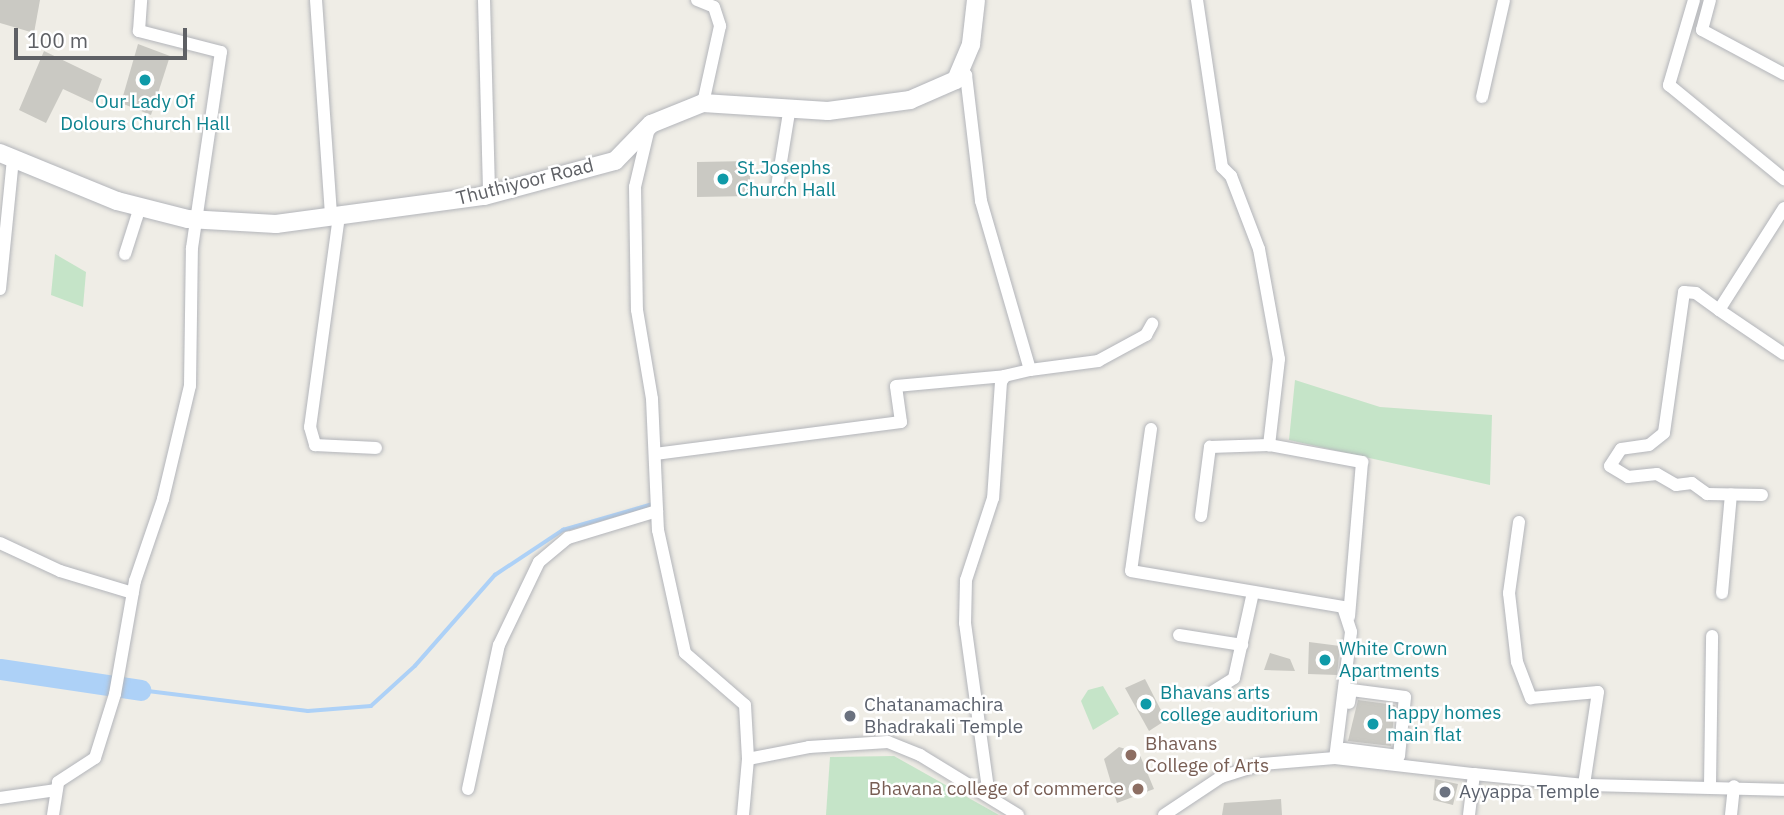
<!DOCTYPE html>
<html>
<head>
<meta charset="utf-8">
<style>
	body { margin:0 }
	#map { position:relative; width:1784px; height:815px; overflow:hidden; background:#efede6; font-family:"IBM Plex Sans",sans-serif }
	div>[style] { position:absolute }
	.green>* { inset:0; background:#c5e4c8 }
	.stream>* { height:3.5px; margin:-1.75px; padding:0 1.75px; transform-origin:1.75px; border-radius:1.75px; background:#add1f7 }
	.river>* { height:21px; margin:-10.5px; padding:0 10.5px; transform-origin:10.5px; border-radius:10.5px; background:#add1f7 }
	.building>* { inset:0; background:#cac9c3 }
	.roads { filter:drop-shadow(0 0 2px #b3b5ba) drop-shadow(0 0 2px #b3b5ba) }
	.minor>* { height:12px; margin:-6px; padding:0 6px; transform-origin:6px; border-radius:6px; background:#fff }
	.secondary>* { height:18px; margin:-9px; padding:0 9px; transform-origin:9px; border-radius:9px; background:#fff }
	.dots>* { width:19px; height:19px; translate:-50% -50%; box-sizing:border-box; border:4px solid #fff; border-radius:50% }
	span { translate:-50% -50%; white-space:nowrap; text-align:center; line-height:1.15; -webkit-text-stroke:5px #fff; paint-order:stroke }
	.culture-label { font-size:19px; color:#0d838f }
	.left { translate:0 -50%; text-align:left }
	.street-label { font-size:19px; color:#5e6065 }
	.worship-label { font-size:19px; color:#5b616d }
	.education-label { font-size:19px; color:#785e54 }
	.right { translate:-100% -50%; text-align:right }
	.scale { position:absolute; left:14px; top:28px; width:173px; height:32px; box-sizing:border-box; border:4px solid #5e6065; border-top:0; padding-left:9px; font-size:21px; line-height:24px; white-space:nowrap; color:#5e6065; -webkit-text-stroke:5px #fff; paint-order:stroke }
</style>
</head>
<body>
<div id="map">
	<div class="green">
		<i style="clip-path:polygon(55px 254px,86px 272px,83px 307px,51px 295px)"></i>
		<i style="clip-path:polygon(1295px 380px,1380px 407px,1492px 415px,1490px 485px,1289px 440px)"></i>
		<i style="clip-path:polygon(1103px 686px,1119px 714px,1093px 730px,1081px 701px,1088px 690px)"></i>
		<i style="clip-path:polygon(894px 756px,999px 815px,826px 815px,830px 757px)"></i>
	</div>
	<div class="stream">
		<i style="left:140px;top:690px;width:169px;rotate:7.1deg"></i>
		<i style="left:308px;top:711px;width:63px;rotate:-4.5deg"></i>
		<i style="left:371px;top:706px;width:59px;rotate:-42.3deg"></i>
		<i style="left:415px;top:666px;width:121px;rotate:-48.7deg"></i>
		<i style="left:495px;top:575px;width:82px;rotate:-33.5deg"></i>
		<i style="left:563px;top:530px;width:94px;rotate:-16.1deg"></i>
	</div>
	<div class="river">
		<i style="left:0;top:669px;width:142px;rotate:8.5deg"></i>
	</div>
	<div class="building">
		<i style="clip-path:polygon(0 0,40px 0,34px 33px,0 23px)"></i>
		<i style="clip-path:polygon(138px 44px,170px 56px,151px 115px,121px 103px)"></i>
		<i style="clip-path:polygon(44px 51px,102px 79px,93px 103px,63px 89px,46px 123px,19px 110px)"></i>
		<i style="clip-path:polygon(750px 161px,750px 196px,697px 197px,697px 162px)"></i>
		<i style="clip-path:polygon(1309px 642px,1340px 646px,1337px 675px,1308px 674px)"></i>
		<i style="clip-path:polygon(1270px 653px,1290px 659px,1295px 671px,1264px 670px)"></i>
		<i style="clip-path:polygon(1145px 679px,1166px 720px,1149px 731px,1125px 688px)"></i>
		<i style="clip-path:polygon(1358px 700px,1395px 705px,1391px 746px,1348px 741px)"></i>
		<i style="clip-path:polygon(1119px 747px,1139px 753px,1154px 789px,1117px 803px,1104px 759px)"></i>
		<i style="clip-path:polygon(1435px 779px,1458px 784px,1453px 805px,1433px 800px)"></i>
		<i style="clip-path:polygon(1281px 799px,1282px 815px,1222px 815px,1224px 803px)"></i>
	</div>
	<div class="roads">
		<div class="minor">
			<i style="left:316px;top:0;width:218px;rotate:86deg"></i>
			<i style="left:484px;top:0;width:194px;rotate:88.5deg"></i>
			<i style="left:697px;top:0;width:18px;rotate:22deg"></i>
			<i style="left:714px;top:7px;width:20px;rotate:72deg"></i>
			<i style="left:720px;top:26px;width:79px;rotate:102.4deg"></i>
			<i style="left:1197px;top:0;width:169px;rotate:81.5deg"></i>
			<i style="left:1222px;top:167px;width:13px;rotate:45deg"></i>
			<i style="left:1231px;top:176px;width:78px;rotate:69deg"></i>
			<i style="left:1259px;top:249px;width:112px;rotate:79.7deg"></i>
			<i style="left:1279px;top:359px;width:87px;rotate:96.6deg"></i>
			<i style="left:1269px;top:445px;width:95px;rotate:10.4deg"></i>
			<i style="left:1362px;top:462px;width:155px;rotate:94.8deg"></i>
			<i style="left:1694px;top:0;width:89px;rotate:106.4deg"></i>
			<i style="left:1669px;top:85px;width:149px;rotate:39.3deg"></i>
			<i style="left:1710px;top:0;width:31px;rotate:105deg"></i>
			<i style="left:1702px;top:30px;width:93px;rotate:28.2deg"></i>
			<i style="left:961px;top:68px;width:9px;rotate:54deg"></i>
			<i style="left:966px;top:75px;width:127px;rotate:83.2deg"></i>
			<i style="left:981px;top:201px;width:176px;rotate:73.8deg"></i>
			<i style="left:1030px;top:370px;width:26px;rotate:167deg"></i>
			<i style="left:1005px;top:376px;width:7px;rotate:124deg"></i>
			<i style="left:1001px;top:382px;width:116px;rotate:93.9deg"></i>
			<i style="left:993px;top:498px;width:86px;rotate:108.2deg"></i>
			<i style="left:966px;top:580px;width:43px;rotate:91.3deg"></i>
			<i style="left:965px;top:623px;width:175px;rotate:82.1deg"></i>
			<i style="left:1482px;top:97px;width:99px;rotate:-77.2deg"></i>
			<i style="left:648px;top:132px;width:57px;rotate:103.3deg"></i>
			<i style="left:635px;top:187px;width:123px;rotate:89.1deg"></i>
			<i style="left:637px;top:310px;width:90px;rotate:80.4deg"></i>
			<i style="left:652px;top:399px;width:131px;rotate:87.4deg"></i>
			<i style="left:658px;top:530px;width:126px;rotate:77.6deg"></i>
			<i style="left:685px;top:653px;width:79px;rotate:40.9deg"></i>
			<i style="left:745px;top:705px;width:54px;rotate:86.8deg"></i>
			<i style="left:748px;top:759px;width:62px;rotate:-11.1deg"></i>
			<i style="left:809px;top:747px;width:79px;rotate:-3.6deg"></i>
			<i style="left:888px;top:742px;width:35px;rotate:22deg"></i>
			<i style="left:920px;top:755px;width:115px;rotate:31.5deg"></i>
			<i style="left:777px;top:186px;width:80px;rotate:-80.7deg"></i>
			<i style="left:1784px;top:208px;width:121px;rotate:122.5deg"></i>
			<i style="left:1719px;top:310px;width:78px;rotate:34.1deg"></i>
			<i style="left:339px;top:216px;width:213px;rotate:97.8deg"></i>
			<i style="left:310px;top:427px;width:19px;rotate:74deg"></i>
			<i style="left:315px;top:445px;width:61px;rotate:2.8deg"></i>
			<i style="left:125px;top:254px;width:49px;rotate:-72.3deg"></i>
			<i style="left:0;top:289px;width:132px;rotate:-84.3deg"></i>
			<i style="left:1719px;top:310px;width:29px;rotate:-144deg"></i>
			<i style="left:1696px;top:293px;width:12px;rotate:-175deg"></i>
			<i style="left:1684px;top:292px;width:142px;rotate:98.1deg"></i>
			<i style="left:1664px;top:433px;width:19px;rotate:141deg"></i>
			<i style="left:1649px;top:445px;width:28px;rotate:172deg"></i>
			<i style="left:1621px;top:449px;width:20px;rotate:123deg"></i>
			<i style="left:1610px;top:466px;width:21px;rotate:31deg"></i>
			<i style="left:1628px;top:477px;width:29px;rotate:-6deg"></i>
			<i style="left:1657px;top:474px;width:22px;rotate:30deg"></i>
			<i style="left:1676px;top:485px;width:16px;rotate:-7deg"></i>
			<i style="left:1692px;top:483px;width:19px;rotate:36deg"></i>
			<i style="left:1707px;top:494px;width:55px;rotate:1deg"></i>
			<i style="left:1030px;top:370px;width:69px;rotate:-7.5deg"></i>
			<i style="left:1098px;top:361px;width:55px;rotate:-28.4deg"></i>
			<i style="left:1146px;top:335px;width:13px;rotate:-61deg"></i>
			<i style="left:1151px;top:429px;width:143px;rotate:98deg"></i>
			<i style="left:1131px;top:571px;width:215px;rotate:9.6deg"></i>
			<i style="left:1343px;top:607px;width:26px;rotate:72deg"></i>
			<i style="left:1351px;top:632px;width:127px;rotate:97.2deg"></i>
			<i style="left:655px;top:454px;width:248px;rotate:-7.4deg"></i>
			<i style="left:901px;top:422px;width:36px;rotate:-98deg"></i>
			<i style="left:896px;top:386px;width:109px;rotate:-5.2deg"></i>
			<i style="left:1201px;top:516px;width:70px;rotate:-82.6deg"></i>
			<i style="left:1210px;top:447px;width:59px;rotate:-1.9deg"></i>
			<i style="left:1519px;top:522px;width:72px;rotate:98deg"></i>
			<i style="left:1509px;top:593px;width:69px;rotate:83.4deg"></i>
			<i style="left:1517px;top:662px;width:39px;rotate:69deg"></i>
			<i style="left:1531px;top:698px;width:67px;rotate:-5.1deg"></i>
			<i style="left:1598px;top:692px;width:94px;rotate:98.6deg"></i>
			<i style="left:0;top:543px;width:66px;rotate:25deg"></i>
			<i style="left:60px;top:571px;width:76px;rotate:16.8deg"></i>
			<i style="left:1722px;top:593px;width:99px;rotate:-84.8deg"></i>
			<i style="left:1179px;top:635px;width:64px;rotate:9deg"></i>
			<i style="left:1212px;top:692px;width:26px;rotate:-32deg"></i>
			<i style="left:1234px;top:678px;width:88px;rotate:-77.5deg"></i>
			<i style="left:1344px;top:749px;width:55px;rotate:7.3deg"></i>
			<i style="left:1399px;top:756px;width:59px;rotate:-84.2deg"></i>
			<i style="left:1405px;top:697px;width:54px;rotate:-172.6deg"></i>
			<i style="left:1351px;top:690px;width:13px;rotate:99deg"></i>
			<i style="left:1474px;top:774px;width:111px;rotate:5.7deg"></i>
			<i style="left:1584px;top:785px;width:200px;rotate:1.4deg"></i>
			<i style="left:1710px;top:786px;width:150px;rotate:-89.2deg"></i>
			<i style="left:468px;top:789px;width:147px;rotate:-77.9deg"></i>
			<i style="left:499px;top:645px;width:92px;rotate:-64.3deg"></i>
			<i style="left:539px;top:562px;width:38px;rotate:-40deg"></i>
			<i style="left:568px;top:538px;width:93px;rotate:-16.9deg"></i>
			<i style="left:0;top:798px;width:57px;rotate:-8.1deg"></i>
			<i style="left:53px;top:815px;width:33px;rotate:-81deg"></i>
			<i style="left:58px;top:782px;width:44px;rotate:-33deg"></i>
			<i style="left:95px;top:758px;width:67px;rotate:-72.6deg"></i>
			<i style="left:115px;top:694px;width:115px;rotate:-80deg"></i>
			<i style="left:135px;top:581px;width:87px;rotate:-71.1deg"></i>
			<i style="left:163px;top:499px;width:116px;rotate:-76.6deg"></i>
			<i style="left:190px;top:386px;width:138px;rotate:-89.2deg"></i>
			<i style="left:192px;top:248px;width:198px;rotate:-81.6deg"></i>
			<i style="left:221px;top:52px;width:85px;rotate:-165.6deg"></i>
			<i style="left:139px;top:31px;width:31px;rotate:-86deg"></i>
			<i style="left:743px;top:815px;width:56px;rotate:-84.9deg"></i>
			<i style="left:1164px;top:815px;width:69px;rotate:-33.7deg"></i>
			<i style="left:1221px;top:777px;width:43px;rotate:-17.6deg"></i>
			<i style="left:1262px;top:764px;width:73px;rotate:-4.7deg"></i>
			<i style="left:1335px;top:758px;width:140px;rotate:6.6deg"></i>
			<i style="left:1474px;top:774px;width:41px;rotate:97deg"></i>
			<i style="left:1731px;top:815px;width:29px;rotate:-84deg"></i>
		</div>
		<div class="secondary">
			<i style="left:0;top:153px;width:126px;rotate:22.3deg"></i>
			<i style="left:117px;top:201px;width:73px;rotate:14.2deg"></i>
			<i style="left:188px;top:219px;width:88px;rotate:3.3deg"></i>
			<i style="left:276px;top:224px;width:210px;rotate:-7.7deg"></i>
			<i style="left:484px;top:196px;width:136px;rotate:-15deg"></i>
			<i style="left:615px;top:161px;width:52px;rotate:-45.8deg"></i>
			<i style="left:651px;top:124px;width:56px;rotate:-22deg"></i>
			<i style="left:703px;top:103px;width:125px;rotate:3.7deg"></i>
			<i style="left:828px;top:111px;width:83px;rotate:-7.6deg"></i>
			<i style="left:910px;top:100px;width:50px;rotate:-23.5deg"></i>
			<i style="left:956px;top:80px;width:39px;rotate:-67deg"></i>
			<i style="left:971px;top:44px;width:44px;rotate:-83.5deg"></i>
		</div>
	</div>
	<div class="dots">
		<i style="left:145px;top:80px;background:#0f9aa8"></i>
		<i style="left:723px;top:179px;background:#0f9aa8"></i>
		<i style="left:1325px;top:660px;background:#0f9aa8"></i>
		<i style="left:1146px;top:704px;background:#0f9aa8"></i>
		<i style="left:850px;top:716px;background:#6b7280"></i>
		<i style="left:1373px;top:724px;background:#0f9aa8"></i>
		<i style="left:1131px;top:755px;background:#8d6e63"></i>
		<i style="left:1138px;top:789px;background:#8d6e63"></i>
		<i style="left:1445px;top:792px;background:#6b7280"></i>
	</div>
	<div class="culture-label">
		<span style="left:145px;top:113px">Our Lady Of<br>Dolours Church Hall</span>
		<span class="left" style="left:737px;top:179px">St.Josephs<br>Church Hall</span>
		<span class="left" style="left:1339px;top:660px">White Crown<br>Apartments</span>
		<span class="left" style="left:1160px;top:704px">Bhavans arts<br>college auditorium</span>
		<span class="left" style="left:1387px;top:724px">happy homes<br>main flat</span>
	</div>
	<div class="street-label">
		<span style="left:525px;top:182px;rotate:-14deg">Thuthiyoor Road</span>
	</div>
	<div class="worship-label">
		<span class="left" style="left:864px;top:716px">Chatanamachira<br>Bhadrakali Temple</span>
		<span class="left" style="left:1459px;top:792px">Ayyappa Temple</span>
	</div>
	<div class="education-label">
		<span class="left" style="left:1145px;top:755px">Bhavans<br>College of Arts</span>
		<span class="right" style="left:1124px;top:789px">Bhavana college of commerce</span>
	</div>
	<div class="scale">100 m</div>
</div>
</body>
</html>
